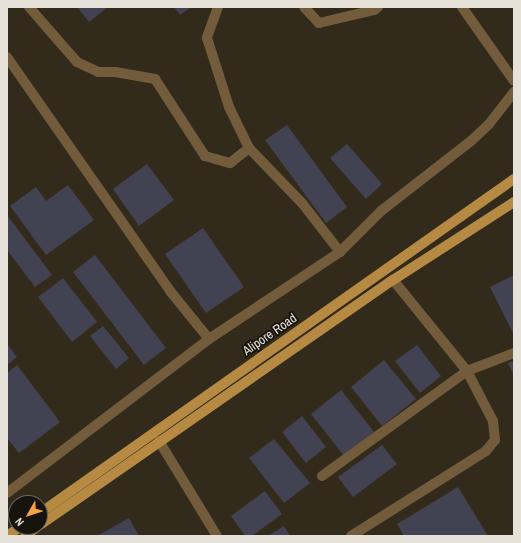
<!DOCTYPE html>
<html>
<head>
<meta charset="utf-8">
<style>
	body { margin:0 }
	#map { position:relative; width:521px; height:543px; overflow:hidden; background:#322b1c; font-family:"Archivo Narrow",sans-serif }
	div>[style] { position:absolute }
	.building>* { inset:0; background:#434252 }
	.minor>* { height:10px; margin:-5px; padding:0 5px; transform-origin:5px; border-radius:5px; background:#725c3c }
	.major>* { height:10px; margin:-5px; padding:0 5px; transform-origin:5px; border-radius:5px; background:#b78a43 }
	span { translate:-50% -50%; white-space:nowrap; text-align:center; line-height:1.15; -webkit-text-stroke:3.5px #17140d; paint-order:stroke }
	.street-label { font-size:13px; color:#e7e2d9 }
	.frame { position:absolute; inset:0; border:8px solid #e7e2d9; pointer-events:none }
	.north { position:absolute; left:8px; top:495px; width:40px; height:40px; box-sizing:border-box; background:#17140d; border:1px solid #6a665f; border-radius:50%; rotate:231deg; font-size:11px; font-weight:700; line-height:16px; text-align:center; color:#e7e2d9 }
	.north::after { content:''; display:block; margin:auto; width:14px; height:18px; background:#f4a344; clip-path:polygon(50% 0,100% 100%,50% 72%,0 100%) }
</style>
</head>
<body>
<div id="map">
	<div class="building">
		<i style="clip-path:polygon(77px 7px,108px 7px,89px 22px)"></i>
		<i style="clip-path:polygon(174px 7px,191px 7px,180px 15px)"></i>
		<i style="clip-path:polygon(287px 125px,347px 207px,326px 223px,265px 140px)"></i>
		<i style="clip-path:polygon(347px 144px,382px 184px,366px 199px,330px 158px)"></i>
		<i style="clip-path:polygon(147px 164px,174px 200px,139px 226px,113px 189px)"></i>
		<i style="clip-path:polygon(68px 185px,94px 220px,46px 255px,10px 206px,36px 187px,46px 201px)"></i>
		<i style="clip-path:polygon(7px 215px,52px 275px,35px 287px,7px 250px)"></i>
		<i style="clip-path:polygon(203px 228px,244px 287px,206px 313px,165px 254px)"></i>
		<i style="clip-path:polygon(95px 255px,166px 348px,144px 365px,73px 272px)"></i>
		<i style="clip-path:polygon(514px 275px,514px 335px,490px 287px)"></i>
		<i style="clip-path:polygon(63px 278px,97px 322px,72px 342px,38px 297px)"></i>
		<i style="clip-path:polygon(103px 326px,129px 358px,116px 369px,90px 336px)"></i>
		<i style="clip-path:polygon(7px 344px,17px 357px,7px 365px)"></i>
		<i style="clip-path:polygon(417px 345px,441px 376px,420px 393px,395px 361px)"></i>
		<i style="clip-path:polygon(384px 360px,416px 399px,382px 426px,351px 387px)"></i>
		<i style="clip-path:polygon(514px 361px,514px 376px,508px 363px)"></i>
		<i style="clip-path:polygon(17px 365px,60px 422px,19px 453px,7px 438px,7px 373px)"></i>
		<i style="clip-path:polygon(341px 390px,374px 432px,344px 456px,311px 414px)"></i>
		<i style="clip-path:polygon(302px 416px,326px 447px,306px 463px,282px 432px)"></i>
		<i style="clip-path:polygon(274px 439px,310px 483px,284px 503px,249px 458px)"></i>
		<i style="clip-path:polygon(382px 445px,397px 464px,353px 497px,338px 477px)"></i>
		<i style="clip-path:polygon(458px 487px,488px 536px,404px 536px,397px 524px)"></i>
		<i style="clip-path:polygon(265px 491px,282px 514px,252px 536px,245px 536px,231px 516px)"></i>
		<i style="clip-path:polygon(129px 518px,139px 536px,97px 536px)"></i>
		<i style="clip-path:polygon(284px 526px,290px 536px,268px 536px)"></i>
	</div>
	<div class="minor">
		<i style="left:29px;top:7px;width:73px;rotate:48.9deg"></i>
		<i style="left:77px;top:62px;width:23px;rotate:25deg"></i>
		<i style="left:98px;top:72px;width:17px"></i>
		<i style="left:115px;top:72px;width:41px;rotate:9.9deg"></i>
		<i style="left:155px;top:79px;width:92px;rotate:57deg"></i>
		<i style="left:205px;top:156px;width:26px;rotate:16deg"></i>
		<i style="left:230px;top:163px;width:24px;rotate:-38deg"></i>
		<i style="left:218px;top:7px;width:33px;rotate:110deg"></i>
		<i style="left:207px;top:38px;width:72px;rotate:72.3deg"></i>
		<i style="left:229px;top:107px;width:46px;rotate:64deg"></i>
		<i style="left:249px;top:148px;width:76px;rotate:46.1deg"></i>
		<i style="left:302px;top:203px;width:62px;rotate:52.2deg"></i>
		<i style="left:304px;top:7px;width:22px;rotate:47deg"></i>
		<i style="left:319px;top:23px;width:57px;rotate:-13.3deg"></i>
		<i style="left:374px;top:10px;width:5px;rotate:-37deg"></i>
		<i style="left:462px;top:7px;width:90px;rotate:54.9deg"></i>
		<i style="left:7px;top:57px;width:285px;rotate:55.1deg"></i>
		<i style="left:170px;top:291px;width:62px;rotate:50.9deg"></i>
		<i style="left:159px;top:441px;width:111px;rotate:58.6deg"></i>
		<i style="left:322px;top:476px;width:179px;rotate:-35.9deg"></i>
		<i style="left:467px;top:371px;width:50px;rotate:-21deg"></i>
		<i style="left:7px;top:493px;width:254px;rotate:-37.3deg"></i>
		<i style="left:209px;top:339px;width:157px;rotate:-33.6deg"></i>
		<i style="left:340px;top:252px;width:58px;rotate:-45deg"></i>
		<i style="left:381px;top:211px;width:114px;rotate:-37.9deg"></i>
		<i style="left:471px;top:141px;width:25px;rotate:-43deg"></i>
		<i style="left:489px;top:124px;width:41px;rotate:-52deg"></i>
		<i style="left:351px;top:536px;width:160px;rotate:-32.2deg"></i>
		<i style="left:486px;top:451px;width:14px;rotate:-51deg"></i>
		<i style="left:495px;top:440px;width:19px;rotate:-96deg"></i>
		<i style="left:493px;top:421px;width:56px;rotate:-117.5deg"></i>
		<i style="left:467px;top:371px;width:117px;rotate:-129.1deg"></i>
	</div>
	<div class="major">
		<i style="left:40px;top:513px;width:580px;rotate:-35.17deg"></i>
		<i style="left:40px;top:525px;width:430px;rotate:-34.8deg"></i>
		<i style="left:393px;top:280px;width:144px;rotate:-32.8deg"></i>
		<i style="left:7px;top:536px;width:16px;rotate:-35deg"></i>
		<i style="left:25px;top:536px;width:15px;rotate:-37deg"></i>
	</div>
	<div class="street-label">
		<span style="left:270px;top:335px;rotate:-35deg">Alipore Road</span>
	</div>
	<div class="frame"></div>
	<div class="north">N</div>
</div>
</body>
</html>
